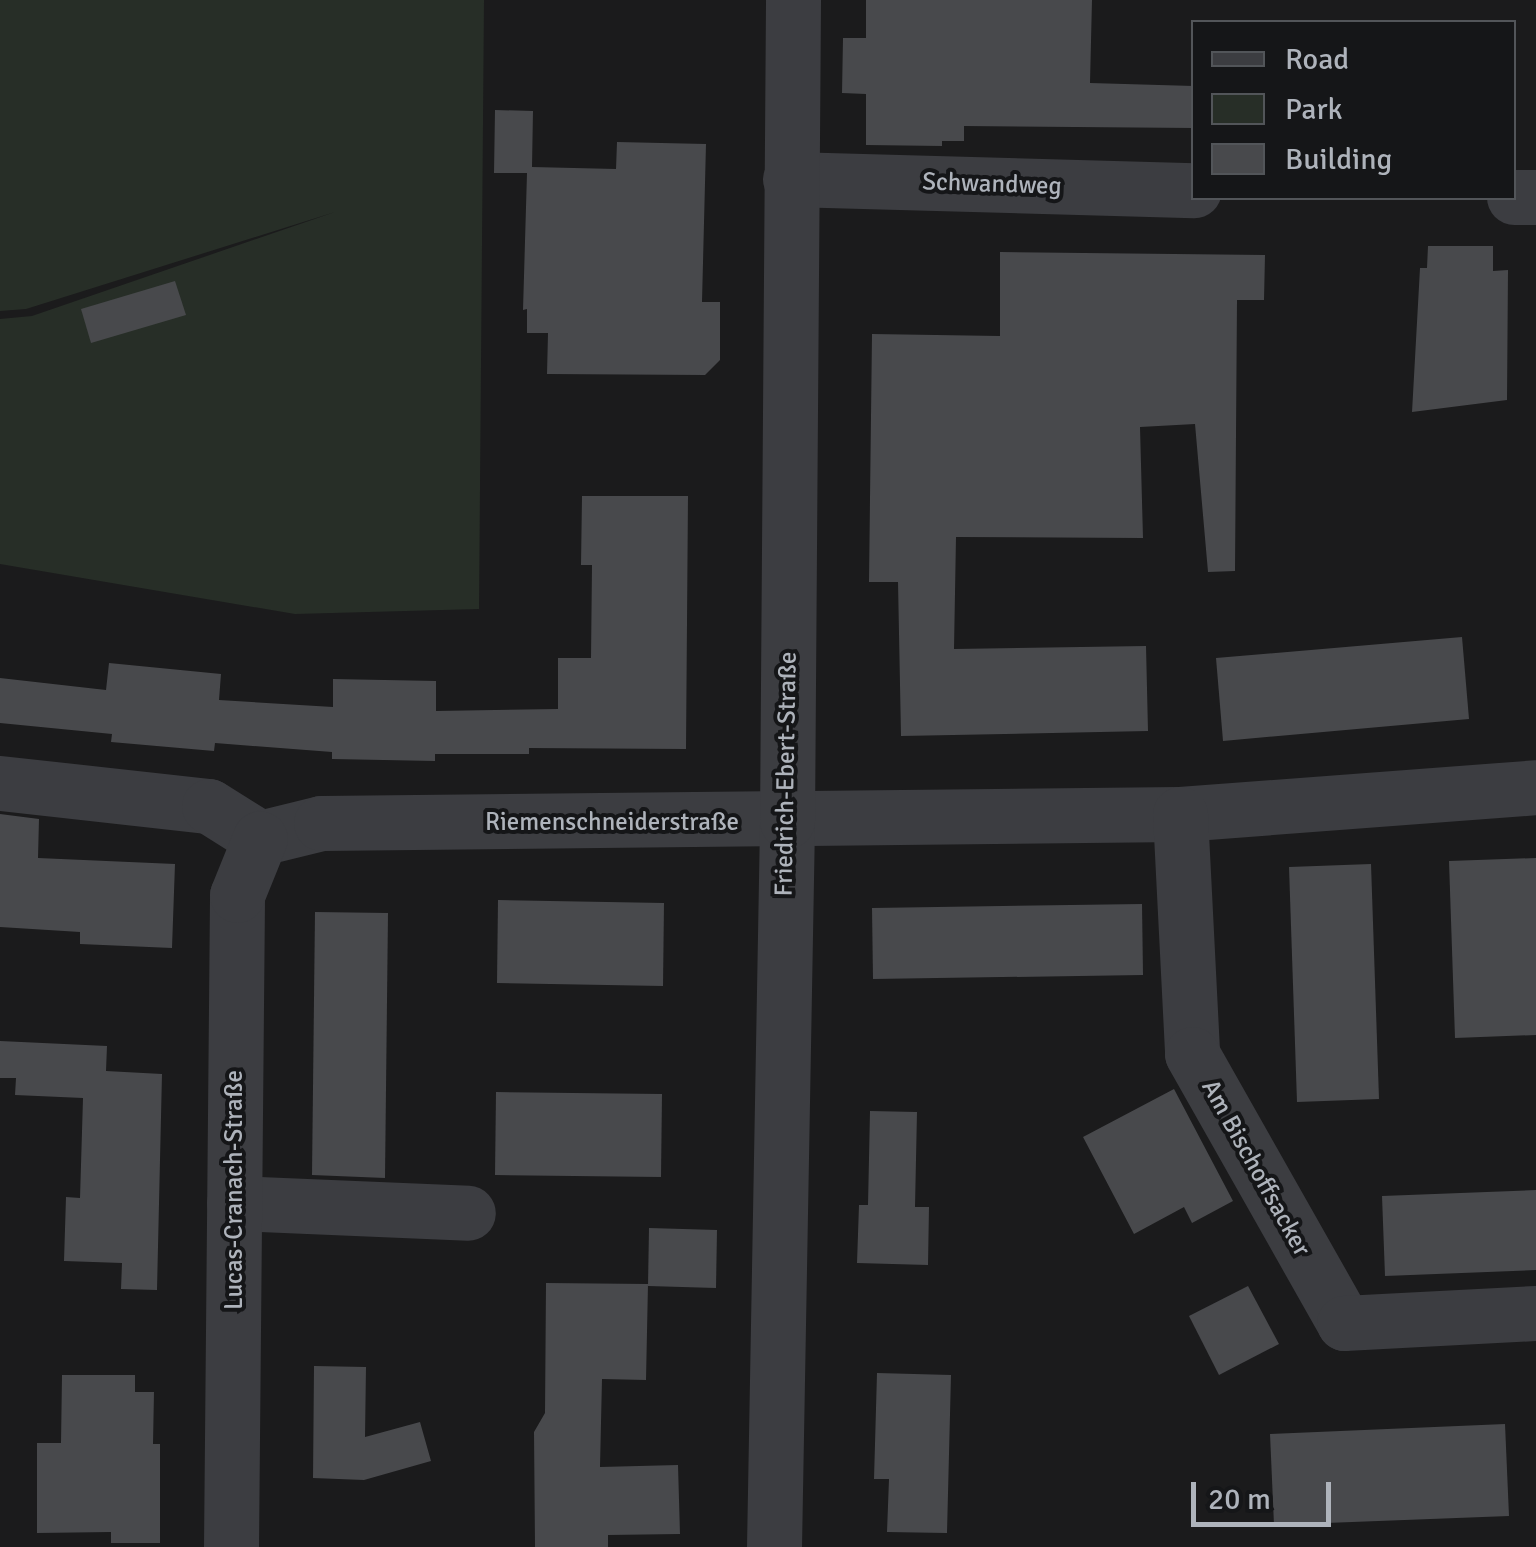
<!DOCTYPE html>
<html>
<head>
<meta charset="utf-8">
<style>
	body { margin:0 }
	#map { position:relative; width:1536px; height:1547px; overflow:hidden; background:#1b1b1c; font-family:Signika,sans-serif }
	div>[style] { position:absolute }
	.green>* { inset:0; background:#272e27 }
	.building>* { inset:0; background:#48494c }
	.minor>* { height:55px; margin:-27.5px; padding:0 27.5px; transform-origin:27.5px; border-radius:27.5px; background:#3c3d41 }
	span { translate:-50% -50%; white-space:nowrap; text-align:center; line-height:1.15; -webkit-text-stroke:8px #151618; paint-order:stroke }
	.street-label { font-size:25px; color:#aeb3bb }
	.legend { position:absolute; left:1191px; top:20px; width:325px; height:180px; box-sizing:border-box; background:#151618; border:2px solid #525559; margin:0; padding:12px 18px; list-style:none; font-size:30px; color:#aeb3bb }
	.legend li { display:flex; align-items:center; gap:20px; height:50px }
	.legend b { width:50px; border:2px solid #525559 }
	.scale { position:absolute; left:1191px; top:1482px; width:140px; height:45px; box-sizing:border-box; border:5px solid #aeb3bb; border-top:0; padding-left:12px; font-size:30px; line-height:35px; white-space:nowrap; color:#aeb3bb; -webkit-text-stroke:8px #151618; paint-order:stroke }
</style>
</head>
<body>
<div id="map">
	<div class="green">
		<i style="clip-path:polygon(0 0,484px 0,479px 609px,295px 614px,0 564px,0 319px,32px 316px,335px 212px,26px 309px,0 311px)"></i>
	</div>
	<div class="building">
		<i style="clip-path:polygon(866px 0,1092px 0,1090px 83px,1194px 86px,1194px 128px,964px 126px,964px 141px,942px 141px,942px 146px,866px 145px,866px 94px,842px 93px,843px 38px,866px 38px)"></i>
		<i style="clip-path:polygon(495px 110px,533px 111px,532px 167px,616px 169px,617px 142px,706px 144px,702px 302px,720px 302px,720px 360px,705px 375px,547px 374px,548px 333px,527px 333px,527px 309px,523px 310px,527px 173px,494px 173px)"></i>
		<i style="clip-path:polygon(1428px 246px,1493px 246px,1493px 271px,1508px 270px,1507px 400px,1412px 412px,1420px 268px,1427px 268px)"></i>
		<i style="clip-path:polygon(1000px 252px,1265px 255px,1264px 300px,1237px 300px,1235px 571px,1208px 572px,1195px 424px,1140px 427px,1143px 538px,956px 537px,954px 649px,1146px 646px,1148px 731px,901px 736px,898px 582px,869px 582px,872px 334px,1000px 336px)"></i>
		<i style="clip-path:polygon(175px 281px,186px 315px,91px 343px,81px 309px)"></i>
		<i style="clip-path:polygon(582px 496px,688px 496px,686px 749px,529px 748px,529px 754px,435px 754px,435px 761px,332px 759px,332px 752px,215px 743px,214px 751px,111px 742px,112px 734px,0 723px,0 678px,106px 690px,109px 663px,221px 674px,219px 700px,333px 707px,333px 679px,436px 681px,436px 711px,558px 709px,558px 658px,591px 658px,592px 565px,581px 565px)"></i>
		<i style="clip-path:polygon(1462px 637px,1469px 719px,1223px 741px,1216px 658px)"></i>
		<i style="clip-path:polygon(0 814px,39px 819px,38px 858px,175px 864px,172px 948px,80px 944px,80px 932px,0 927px)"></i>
		<i style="clip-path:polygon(1536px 858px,1536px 1035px,1455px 1038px,1449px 861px)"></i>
		<i style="clip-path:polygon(1371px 864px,1379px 1099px,1297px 1102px,1289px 867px)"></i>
		<i style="clip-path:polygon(498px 900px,664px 903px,663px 986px,497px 983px)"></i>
		<i style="clip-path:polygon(1142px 904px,1143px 975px,873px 979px,872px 908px)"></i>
		<i style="clip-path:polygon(315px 912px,388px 913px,385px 1178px,312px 1175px)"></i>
		<i style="clip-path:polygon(0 1041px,107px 1046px,106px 1071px,162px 1074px,157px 1290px,121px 1289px,122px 1263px,64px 1261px,66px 1197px,80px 1198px,83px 1098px,15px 1095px,16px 1078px,0 1078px)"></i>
		<i style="clip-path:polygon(1174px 1089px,1233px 1201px,1192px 1223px,1184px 1207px,1134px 1234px,1083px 1137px)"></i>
		<i style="clip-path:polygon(496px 1092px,662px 1094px,661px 1177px,495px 1175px)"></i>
		<i style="clip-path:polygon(870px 1111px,917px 1112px,915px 1207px,929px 1207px,928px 1265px,857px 1263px,859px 1205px,868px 1205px)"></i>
		<i style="clip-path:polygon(1536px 1190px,1536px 1270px,1385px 1276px,1382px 1196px)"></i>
		<i style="clip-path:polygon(649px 1228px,717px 1230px,716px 1288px,648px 1286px)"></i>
		<i style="clip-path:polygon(546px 1283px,648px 1284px,646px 1380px,602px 1379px,600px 1467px,678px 1465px,680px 1534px,608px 1535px,608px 1547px,535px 1547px,534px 1432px,545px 1413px)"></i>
		<i style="clip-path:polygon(1248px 1286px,1279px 1344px,1219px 1375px,1189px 1316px)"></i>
		<i style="clip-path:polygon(314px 1366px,366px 1367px,365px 1437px,420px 1422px,431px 1461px,364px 1480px,313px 1478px)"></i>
		<i style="clip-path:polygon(877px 1373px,951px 1375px,947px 1533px,887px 1532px,889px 1479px,874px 1479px)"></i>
		<i style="clip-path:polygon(62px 1375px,135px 1375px,135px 1392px,154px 1392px,153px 1444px,160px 1444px,160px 1543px,111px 1543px,111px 1532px,37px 1533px,37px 1443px,61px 1443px)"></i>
		<i style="clip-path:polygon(1505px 1424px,1509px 1516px,1274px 1525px,1270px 1434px)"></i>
	</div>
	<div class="minor">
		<i style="left:790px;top:179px;width:404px;rotate:1.6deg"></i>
		<i style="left:1514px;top:197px;width:22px"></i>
		<i style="left:0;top:783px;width:210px;rotate:6.3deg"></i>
		<i style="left:209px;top:806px;width:60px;rotate:32.1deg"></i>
		<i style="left:260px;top:838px;width:63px;rotate:-13.8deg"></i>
		<i style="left:321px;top:823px;width:859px;rotate:-0.6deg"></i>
		<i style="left:1180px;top:814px;width:357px;rotate:-4.3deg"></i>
		<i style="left:1180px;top:814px;width:240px;rotate:87.1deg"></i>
		<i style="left:1192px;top:1054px;width:309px;rotate:60.5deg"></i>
		<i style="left:1344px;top:1323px;width:192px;rotate:-3deg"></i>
		<i style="left:234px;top:1203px;width:234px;rotate:2.4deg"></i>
		<i style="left:231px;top:1547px;width:652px;rotate:-89.47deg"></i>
		<i style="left:237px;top:895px;width:61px;rotate:-68deg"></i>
		<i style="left:774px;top:1547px;width:726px;rotate:-88.97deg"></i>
		<i style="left:787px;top:821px;width:821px;rotate:-89.58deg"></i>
	</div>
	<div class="street-label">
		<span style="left:992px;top:184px;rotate:2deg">Schwandweg</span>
		<span style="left:786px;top:774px;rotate:-89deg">Friedrich-Ebert-Straße</span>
		<span style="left:612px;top:822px">Riemenschneiderstraße</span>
		<span style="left:1256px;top:1168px;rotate:61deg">Am Bischoffsacker</span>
		<span style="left:234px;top:1190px;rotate:-90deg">Lucas-Cranach-Straße</span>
	</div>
	<ul class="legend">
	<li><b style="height:12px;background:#3c3d41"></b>Road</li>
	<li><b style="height:28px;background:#272e27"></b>Park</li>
	<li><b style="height:28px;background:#48494c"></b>Building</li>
	</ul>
	<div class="scale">20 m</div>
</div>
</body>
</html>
